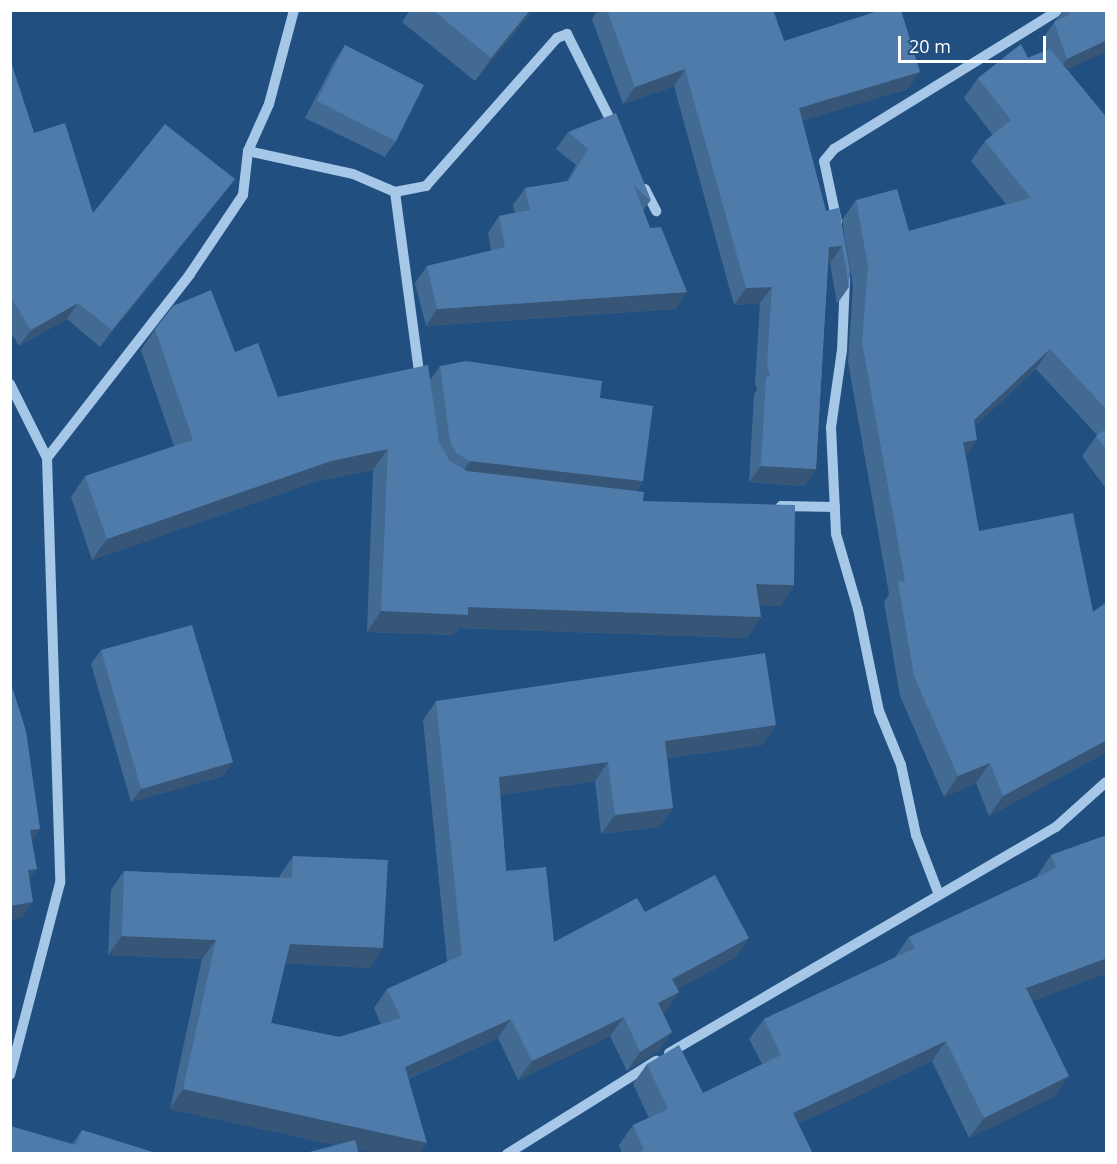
<!DOCTYPE html>
<html>
<head>
<meta charset="utf-8">
<style>
	body { margin:0 }
	#map { position:relative; width:1117px; height:1164px; overflow:hidden; background:#214f7f; font-family:"Open Sans",sans-serif }
	div>[style] { position:absolute }
	.minor>* { height:10px; margin:-5px; padding:0 5px; transform-origin:5px; border-radius:5px; background:#a6c7e7 }
	.wall>* { inset:0; background:#436a92 }
	.shaded-wall>* { inset:0; background:#375677 }
	.building>* { inset:0; background:#4e7baa }
	span { translate:-50% -50%; white-space:nowrap; text-align:center; line-height:1.15; -webkit-text-stroke:4.5px #214f7f; paint-order:stroke }
	.frame { position:absolute; inset:0; border:12px solid #fff; pointer-events:none }
	.scale { position:absolute; left:898px; top:36px; width:148px; height:27px; box-sizing:border-box; border:3px solid #fff; border-top:0; padding-left:8px; font-size:18px; line-height:21px; white-space:nowrap; color:#fff; -webkit-text-stroke:4px #214f7f; paint-order:stroke }
</style>
</head>
<body>
<div id="map">
	<div class="minor">
		<i style="left:248px;top:151px;width:107px;rotate:12.4deg"></i>
		<i style="left:353px;top:174px;width:46px;rotate:23.2deg"></i>
		<i style="left:395px;top:192px;width:32px;rotate:-11deg"></i>
		<i style="left:426px;top:186px;width:198px;rotate:-48.5deg"></i>
		<i style="left:557px;top:38px;width:11px;rotate:-22deg"></i>
		<i style="left:567px;top:34px;width:104px;rotate:63.2deg"></i>
		<i style="left:645px;top:189px;width:25px;rotate:63deg"></i>
		<i style="left:395px;top:192px;width:190px;rotate:82.4deg"></i>
		<i style="left:837px;top:222px;width:62px;rotate:-102deg"></i>
		<i style="left:824px;top:161px;width:16px;rotate:-50deg"></i>
		<i style="left:834px;top:149px;width:264px;rotate:-31.7deg"></i>
		<i style="left:845px;top:279px;width:71px;rotate:92.4deg"></i>
		<i style="left:842px;top:350px;width:78px;rotate:98.1deg"></i>
		<i style="left:831px;top:427px;width:107px;rotate:87.3deg"></i>
		<i style="left:836px;top:534px;width:78px;rotate:73.7deg"></i>
		<i style="left:858px;top:609px;width:104px;rotate:78.4deg"></i>
		<i style="left:879px;top:711px;width:58px;rotate:67.8deg"></i>
		<i style="left:901px;top:765px;width:72px;rotate:77.9deg"></i>
		<i style="left:916px;top:835px;width:64px;rotate:69deg"></i>
		<i style="left:10px;top:384px;width:83px;rotate:63.4deg"></i>
		<i style="left:47px;top:458px;width:425px;rotate:88.2deg"></i>
		<i style="left:60px;top:883px;width:198px;rotate:104.6deg"></i>
		<i style="left:47px;top:458px;width:233px;rotate:-52.1deg"></i>
		<i style="left:190px;top:274px;width:95px;rotate:-56.1deg"></i>
		<i style="left:243px;top:195px;width:44px;rotate:-83.5deg"></i>
		<i style="left:248px;top:151px;width:51px;rotate:-65.9deg"></i>
		<i style="left:269px;top:104px;width:97px;rotate:-75.1deg"></i>
		<i style="left:781px;top:506px;width:54px;rotate:1.1deg"></i>
		<i style="left:669px;top:1053px;width:448px;rotate:-30.3deg"></i>
		<i style="left:1056px;top:827px;width:67px;rotate:-42deg"></i>
		<i style="left:507px;top:1154px;width:176px;rotate:-32deg"></i>
	</div>
	<div class="wall">
		<i style="clip-path:polygon(410px 10px,533px 10px,475px 81px,402px 22px)"></i>
		<i style="clip-path:polygon(598px 10px,773px 10px,784px 41px,908px 89px,802px 120px,826px 211px,839px 208px,849px 287px,837px 304px,830px 263px,828px 263px,816px 469px,804px 486px,749px 482px,754px 394px,757px 390px,755px 382px,760px 303px,734px 305px,674px 86px,623px 104px,592px 19px)"></i>
		<i style="clip-path:polygon(1063px 10px,1107px 10px,1107px 51px,1067px 69px,1107px 118px,1107px 490px,1082px 456px,1097px 435px,1036px 369px,975px 426px,966px 456px,979px 531px,1093px 612px,1107px 602px,1107px 752px,989px 816px,976px 783px,944px 797px,900px 696px,884px 602px,889px 594px,848px 362px,853px 286px,842px 220px,856px 200px,909px 231px,1006px 204px,971px 161px,985px 141px,993px 135px,964px 98px,978px 78px,1047px 50px,1043px 38px)"></i>
		<i style="clip-path:polygon(345px 45px,396px 141px,385px 157px,305px 118px,334px 62px)"></i>
		<i style="clip-path:polygon(10px 59px,34px 133px,93px 213px,235px 179px,223px 195px,100px 347px,67px 319px,19px 346px,10px 331px)"></i>
		<i style="clip-path:polygon(568px 132px,651px 200px,643px 210px,650px 228px,687px 292px,675px 309px,426px 326px,415px 283px,427px 266px,491px 251px,488px 233px,499px 216px,515px 213px,513px 205px,525px 188px,567px 181px,576px 165px,556px 149px)"></i>
		<i style="clip-path:polygon(155px 329px,235px 352px,278px 397px,430px 380px,440px 366px,600px 398px,643px 481px,636px 491px,643px 501px,794px 585px,780px 606px,759px 605px,747px 638px,459px 628px,453px 635px,367px 632px,373px 470px,317px 481px,92px 560px,71px 497px,85px 476px,174px 446px,141px 350px)"></i>
		<i style="clip-path:polygon(101px 650px,233px 762px,223px 776px,131px 802px,91px 664px)"></i>
		<i style="clip-path:polygon(436px 701px,776px 725px,762px 745px,667px 758px,673px 808px,659px 827px,601px 834px,595px 781px,500px 795px,506px 871px,554px 942px,645px 912px,736px 957px,677px 989px,679px 992px,666px 1011px,663px 1013px,672px 1032px,658px 1051px,627px 1071px,610px 1036px,518px 1080px,498px 1038px,408px 1079px,336px 1145px,170px 1109px,202px 959px,108px 955px,111px 890px,124px 871px,280px 878px,280px 875px,293px 856px,370px 968px,285px 963px,271px 1023px,339px 1037px,381px 1024px,374px 1008px,387px 989px,447px 962px,423px 720px)"></i>
		<i style="clip-path:polygon(1107px 835px,1107px 973px,1032px 1001px,1055px 1096px,969px 1138px,932px 1061px,798px 1124px,813px 1154px,622px 1154px,619px 1145px,633px 1125px,649px 1118px,633px 1084px,647px 1064px,703px 1093px,762px 1064px,749px 1039px,764px 1019px,895px 958px,895px 957px,909px 937px,1038px 877px,1037px 876px,1051px 855px)"></i>
		<i style="clip-path:polygon(82px 1130px,159px 1154px,10px 1154px,72px 1144px)"></i>
	</div>
	<div class="shaded-wall">
		<i style="clip-path:polygon(530px 10px,533px 10px,475px 81px,491px 58px)"></i>
		<i style="clip-path:polygon(1107px 40px,1107px 51px,1056px 75px,1067px 59px)"></i>
		<i style="clip-path:polygon(685px 69px,674px 86px,623px 104px,635px 87px)"></i>
		<i style="clip-path:polygon(920px 72px,908px 89px,788px 125px,799px 108px)"></i>
		<i style="clip-path:polygon(235px 179px,223px 195px,100px 347px,112px 330px)"></i>
		<i style="clip-path:polygon(842px 246px,830px 263px,818px 264px,829px 247px)"></i>
		<i style="clip-path:polygon(772px 287px,760px 303px,734px 305px,746px 288px)"></i>
		<i style="clip-path:polygon(687px 292px,675px 309px,426px 326px,437px 309px)"></i>
		<i style="clip-path:polygon(78px 303px,67px 319px,19px 346px,31px 330px)"></i>
		<i style="clip-path:polygon(1050px 349px,1036px 369px,960px 440px,974px 420px)"></i>
		<i style="clip-path:polygon(977px 440px,963px 460px,963px 442px)"></i>
		<i style="clip-path:polygon(388px 449px,373px 470px,317px 481px,92px 560px,107px 539px,331px 461px)"></i>
		<i style="clip-path:polygon(470px 461px,643px 481px,631px 498px,458px 478px)"></i>
		<i style="clip-path:polygon(761px 466px,816px 469px,804px 486px,749px 482px)"></i>
		<i style="clip-path:polygon(756px 584px,794px 585px,780px 606px,742px 605px)"></i>
		<i style="clip-path:polygon(468px 607px,761px 617px,747px 638px,459px 628px,453px 635px,367px 632px,381px 611px)"></i>
		<i style="clip-path:polygon(776px 725px,762px 745px,652px 760px,665px 741px)"></i>
		<i style="clip-path:polygon(1107px 740px,1107px 752px,989px 816px,1003px 796px)"></i>
		<i style="clip-path:polygon(233px 762px,223px 776px,131px 802px,141px 789px)"></i>
		<i style="clip-path:polygon(608px 762px,595px 781px,485px 797px,499px 777px)"></i>
		<i style="clip-path:polygon(990px 763px,976px 783px,944px 797px,958px 776px)"></i>
		<i style="clip-path:polygon(673px 808px,659px 827px,601px 834px,615px 815px)"></i>
		<i style="clip-path:polygon(40px 829px,29px 845px,30px 830px)"></i>
		<i style="clip-path:polygon(37px 869px,25px 885px,28px 870px)"></i>
		<i style="clip-path:polygon(33px 902px,22px 918px,10px 920px,10px 906px)"></i>
		<i style="clip-path:polygon(122px 936px,216px 940px,202px 959px,108px 955px)"></i>
		<i style="clip-path:polygon(749px 938px,736px 957px,659px 999px,672px 979px)"></i>
		<i style="clip-path:polygon(290px 944px,383px 948px,370px 968px,276px 963px)"></i>
		<i style="clip-path:polygon(1107px 958px,1107px 973px,1012px 1009px,1026px 988px)"></i>
		<i style="clip-path:polygon(679px 992px,666px 1011px,644px 1023px,658px 1003px)"></i>
		<i style="clip-path:polygon(624px 1017px,610px 1036px,518px 1080px,532px 1061px)"></i>
		<i style="clip-path:polygon(511px 1019px,498px 1038px,391px 1086px,405px 1067px)"></i>
		<i style="clip-path:polygon(672px 1032px,658px 1051px,627px 1071px,640px 1052px)"></i>
		<i style="clip-path:polygon(946px 1041px,932px 1061px,779px 1133px,793px 1113px)"></i>
		<i style="clip-path:polygon(1069px 1076px,1055px 1096px,969px 1138px,984px 1118px)"></i>
		<i style="clip-path:polygon(183px 1089px,427px 1143px,420px 1154px,376px 1154px,170px 1109px)"></i>
	</div>
	<div class="building">
		<i style="clip-path:polygon(433px 10px,530px 10px,491px 58px)"></i>
		<i style="clip-path:polygon(607px 10px,773px 10px,784px 41px,881px 10px,901px 10px,920px 72px,799px 108px,826px 211px,839px 208px,850px 270px,849px 287px,842px 246px,829px 247px,816px 469px,761px 466px,766px 377px,770px 376px,767px 365px,772px 287px,746px 288px,685px 69px,635px 87px)"></i>
		<i style="clip-path:polygon(1068px 10px,1107px 10px,1107px 40px,1067px 59px,1054px 22px,1069px 15px)"></i>
		<i style="clip-path:polygon(1021px 44px,1028px 58px,1050px 49px,1107px 118px,1107px 410px,1050px 349px,974px 420px,977px 440px,963px 442px,979px 531px,1073px 513px,1093px 612px,1107px 602px,1107px 740px,1003px 796px,990px 763px,958px 776px,914px 676px,898px 582px,905px 581px,862px 342px,868px 266px,856px 200px,897px 189px,909px 231px,1031px 198px,985px 141px,1011px 120px,978px 78px)"></i>
		<i style="clip-path:polygon(345px 45px,424px 85px,396px 141px,317px 101px)"></i>
		<i style="clip-path:polygon(10px 59px,34px 133px,65px 123px,93px 213px,165px 124px,235px 179px,112px 330px,78px 303px,31px 330px,10px 295px)"></i>
		<i style="clip-path:polygon(616px 113px,651px 200px,634px 186px,650px 228px,661px 227px,687px 292px,437px 309px,427px 266px,505px 247px,499px 216px,530px 210px,525px 188px,569px 181px,588px 149px,568px 132px)"></i>
		<i style="clip-path:polygon(211px 290px,235px 352px,258px 343px,278px 397px,428px 365px,439px 442px,449px 460px,467px 471px,644px 492px,643px 501px,795px 505px,794px 585px,756px 584px,761px 617px,468px 607px,468px 615px,381px 611px,388px 449px,331px 461px,107px 539px,85px 476px,193px 440px,155px 329px,173px 306px)"></i>
		<i style="clip-path:polygon(466px 361px,602px 381px,600px 398px,653px 406px,643px 481px,470px 461px,456px 453px,450px 441px,440px 366px)"></i>
		<i style="clip-path:polygon(1107px 428px,1107px 450px,1096px 436px)"></i>
		<i style="clip-path:polygon(192px 625px,233px 762px,141px 789px,101px 650px)"></i>
		<i style="clip-path:polygon(765px 653px,776px 725px,665px 741px,673px 808px,615px 815px,608px 762px,499px 777px,506px 871px,546px 867px,554px 942px,637px 898px,645px 912px,715px 875px,749px 938px,672px 979px,679px 992px,658px 1003px,672px 1032px,640px 1052px,624px 1017px,532px 1061px,511px 1019px,405px 1067px,427px 1143px,183px 1089px,216px 940px,122px 936px,124px 871px,292px 878px,293px 856px,388px 860px,383px 948px,290px 944px,271px 1023px,339px 1037px,401px 1018px,387px 989px,462px 955px,436px 701px)"></i>
		<i style="clip-path:polygon(10px 680px,26px 731px,40px 829px,30px 830px,37px 869px,28px 870px,33px 902px,10px 906px)"></i>
		<i style="clip-path:polygon(1107px 835px,1107px 958px,1026px 988px,1069px 1076px,984px 1118px,946px 1041px,793px 1113px,813px 1154px,636px 1154px,644px 1150px,633px 1125px,668px 1109px,647px 1064px,679px 1045px,703px 1093px,781px 1055px,764px 1019px,915px 948px,909px 937px,1056px 868px,1051px 855px)"></i>
		<i style="clip-path:polygon(10px 1126px,76px 1145px,82px 1130px,159px 1154px,10px 1154px)"></i>
		<i style="clip-path:polygon(355px 1140px,359px 1154px,302px 1154px)"></i>
	</div>
	<div class="frame"></div>
	<div class="scale">20 m</div>
</div>
</body>
</html>
